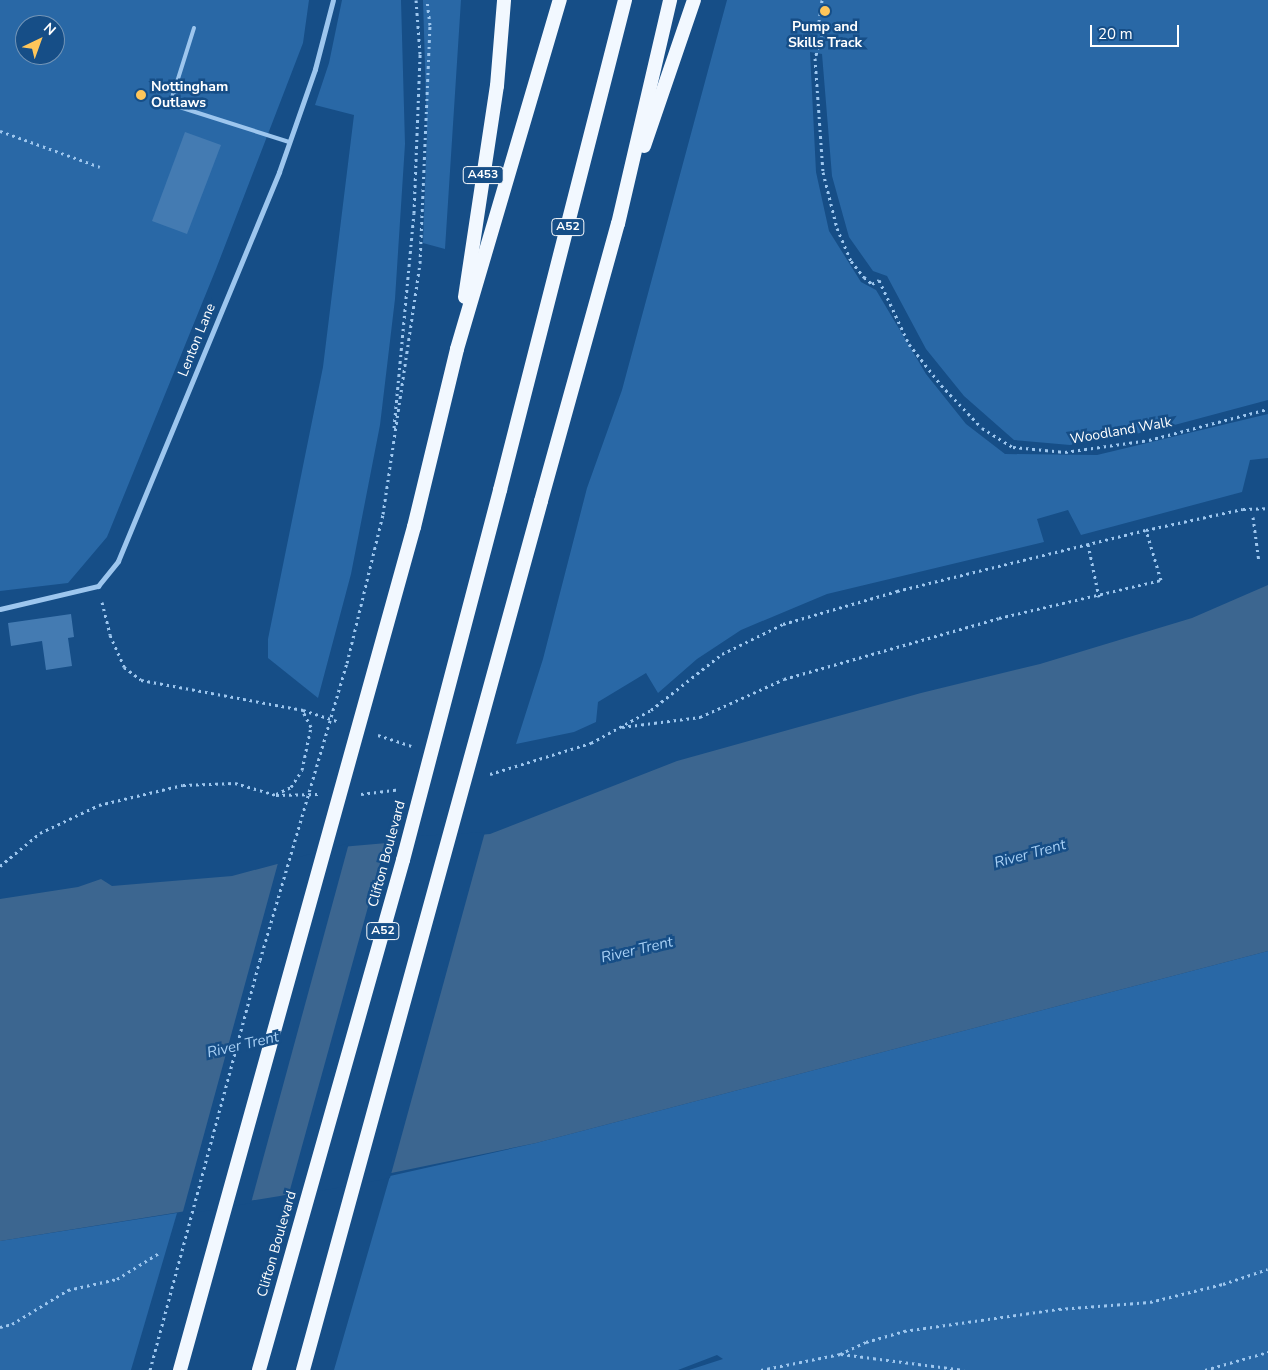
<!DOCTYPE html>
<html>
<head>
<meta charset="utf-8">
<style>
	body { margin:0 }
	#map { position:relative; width:1268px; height:1370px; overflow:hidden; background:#164e87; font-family:"Nunito Sans",sans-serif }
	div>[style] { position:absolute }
	.green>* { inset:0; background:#2968a6 }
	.water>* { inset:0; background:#3c6690 }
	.pier>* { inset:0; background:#164e87 }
	.building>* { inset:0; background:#447bb2 }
	.path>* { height:3px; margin-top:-1.5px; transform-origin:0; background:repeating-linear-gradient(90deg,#9dc6ee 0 2.5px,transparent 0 6.5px) }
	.service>* { height:4px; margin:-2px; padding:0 2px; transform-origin:2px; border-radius:2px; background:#9dc6ee }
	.minor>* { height:5px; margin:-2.5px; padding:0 2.5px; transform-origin:2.5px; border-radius:2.5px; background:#9dc6ee }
	.trunk>* { height:14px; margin:-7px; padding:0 7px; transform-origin:7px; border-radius:7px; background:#f2f8ff }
	.path-bridge>* { height:3px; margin-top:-1.5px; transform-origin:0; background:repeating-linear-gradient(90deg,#9dc6ee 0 2.5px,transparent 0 6.5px) }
	.trunk-bridge>* { height:14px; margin:-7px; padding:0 7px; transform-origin:7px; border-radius:7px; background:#f2f8ff }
	.dots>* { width:14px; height:14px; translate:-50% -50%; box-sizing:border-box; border:2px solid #164e87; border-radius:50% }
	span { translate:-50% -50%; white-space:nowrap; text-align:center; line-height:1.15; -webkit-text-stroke:5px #164e87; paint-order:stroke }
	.shield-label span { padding:1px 4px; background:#164e87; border:1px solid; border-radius:4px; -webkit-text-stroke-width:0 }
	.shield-label { font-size:12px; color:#fff; font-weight:700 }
	.poi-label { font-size:14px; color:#fff; font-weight:700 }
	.left { translate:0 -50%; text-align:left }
	.street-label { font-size:14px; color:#fff }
	.water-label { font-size:15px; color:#a8d0f5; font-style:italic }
	.north { position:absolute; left:15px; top:15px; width:50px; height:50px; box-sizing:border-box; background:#164e87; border:1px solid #7395b7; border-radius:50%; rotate:42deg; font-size:14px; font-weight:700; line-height:20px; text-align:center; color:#fff }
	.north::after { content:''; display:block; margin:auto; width:18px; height:22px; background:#ffc65a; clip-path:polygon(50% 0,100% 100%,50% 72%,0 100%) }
	.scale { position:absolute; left:1090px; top:25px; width:89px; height:22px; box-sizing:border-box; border:2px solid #fff; border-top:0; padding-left:6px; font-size:15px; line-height:18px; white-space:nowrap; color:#fff; -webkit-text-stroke:4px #164e87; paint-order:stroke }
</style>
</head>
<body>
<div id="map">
	<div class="green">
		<i style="clip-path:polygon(evenodd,0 0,309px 0,303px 43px,216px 269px,107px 537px,68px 583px,0 591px,0 0,25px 25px,55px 25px,55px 55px,25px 55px,25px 25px)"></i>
		<i style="clip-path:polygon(342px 0,401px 0,405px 144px,395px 299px,380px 425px,351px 574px,318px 698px,268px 658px,268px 639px,323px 367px,354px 115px,315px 105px,329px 63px)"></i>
		<i style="clip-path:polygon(423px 0,461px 0,445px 249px,423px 243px,427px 133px)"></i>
		<i style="clip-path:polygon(727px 0,1268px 0,1268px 400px,1152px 431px,1070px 445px,1014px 440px,964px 396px,926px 349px,887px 276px,873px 271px,849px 237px,832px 176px,822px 54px,810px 52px,816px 172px,829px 231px,861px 282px,876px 290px,926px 374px,966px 424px,1005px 454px,1097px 455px,1268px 414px,1268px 458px,1250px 460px,1242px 492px,1081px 535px,1068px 510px,1037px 519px,1044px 542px,827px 594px,741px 630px,697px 659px,658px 693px,646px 673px,598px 702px,596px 722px,574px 732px,516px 744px,543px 659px,587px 488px,622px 390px)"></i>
		<i style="clip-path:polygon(1268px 951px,1268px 1370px,689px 1370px,723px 1359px,717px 1355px,678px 1370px,334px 1370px,390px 1176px,536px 1143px)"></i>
		<i style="clip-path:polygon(177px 1213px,131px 1370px,0 1370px,0 1241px)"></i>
	</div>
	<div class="water">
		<i style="clip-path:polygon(1268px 585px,1268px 951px,536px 1143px,280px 1196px,0 1241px,0 899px,78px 887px,101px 879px,112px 886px,232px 876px,341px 847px,490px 834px,677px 761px,921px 693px,1040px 664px,1192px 618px)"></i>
	</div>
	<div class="pier">
		<i style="clip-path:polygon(485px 832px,390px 1178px,288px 1197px,387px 838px)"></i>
		<i style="clip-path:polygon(349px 843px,251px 1203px,182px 1215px,278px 863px)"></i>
	</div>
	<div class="building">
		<i style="clip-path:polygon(185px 132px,221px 145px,187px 234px,152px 221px)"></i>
		<i style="clip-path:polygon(71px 614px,74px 637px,68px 638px,72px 666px,46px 670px,42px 641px,11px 646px,8px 623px)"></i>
	</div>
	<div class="path">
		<i style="left:822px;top:0;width:22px;rotate:98deg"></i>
		<i style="left:819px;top:22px;width:12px;rotate:76deg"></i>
		<i style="left:822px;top:34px;width:25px;rotate:106deg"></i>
		<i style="left:815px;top:58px;width:114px;rotate:86deg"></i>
		<i style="left:823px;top:172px;width:58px;rotate:76deg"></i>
		<i style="left:837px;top:228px;width:36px;rotate:67deg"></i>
		<i style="left:851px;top:261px;width:21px;rotate:51deg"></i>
		<i style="left:864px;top:277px;width:11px;rotate:41deg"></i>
		<i style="left:872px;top:284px;width:8px;rotate:-30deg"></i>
		<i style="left:879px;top:280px;width:71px;rotate:64.9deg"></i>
		<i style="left:909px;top:344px;width:52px;rotate:52deg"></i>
		<i style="left:941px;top:385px;width:59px;rotate:46.4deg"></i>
		<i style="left:982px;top:428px;width:36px;rotate:32deg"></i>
		<i style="left:1013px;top:447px;width:52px;rotate:5.5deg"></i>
		<i style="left:1065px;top:452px;width:85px;rotate:-8.1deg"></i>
		<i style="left:1149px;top:440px;width:123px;rotate:-14.6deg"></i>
		<i style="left:0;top:131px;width:106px;rotate:19.8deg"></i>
		<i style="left:394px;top:428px;width:216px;rotate:-84.7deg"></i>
		<i style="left:414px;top:213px;width:159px;rotate:-87.8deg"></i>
		<i style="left:420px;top:54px;width:54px;rotate:-94.2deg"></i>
		<i style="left:383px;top:514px;width:254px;rotate:-81.6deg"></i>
		<i style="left:420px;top:263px;width:238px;rotate:-87.6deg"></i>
		<i style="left:430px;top:25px;width:25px;rotate:-97deg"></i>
		<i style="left:1253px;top:517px;width:45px;rotate:82.4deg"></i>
		<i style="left:1088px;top:544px;width:54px;rotate:78.3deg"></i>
		<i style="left:102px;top:602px;width:34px;rotate:76deg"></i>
		<i style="left:110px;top:635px;width:35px;rotate:66deg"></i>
		<i style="left:124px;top:667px;width:21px;rotate:37deg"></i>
		<i style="left:141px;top:680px;width:165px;rotate:10.5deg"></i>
		<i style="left:303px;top:710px;width:36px;rotate:18deg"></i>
		<i style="left:622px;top:727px;width:79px;rotate:-7.3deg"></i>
		<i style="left:700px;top:717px;width:92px;rotate:-24.3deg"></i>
		<i style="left:784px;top:679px;width:223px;rotate:-15.8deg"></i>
		<i style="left:999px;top:618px;width:166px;rotate:-13.2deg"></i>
		<i style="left:1161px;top:580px;width:52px;rotate:-106.7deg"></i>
		<i style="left:378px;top:735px;width:35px;rotate:18deg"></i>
		<i style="left:490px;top:774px;width:106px;rotate:-17.1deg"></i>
		<i style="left:591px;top:743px;width:68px;rotate:-28.8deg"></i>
		<i style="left:651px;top:710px;width:90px;rotate:-38.3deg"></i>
		<i style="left:722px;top:654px;width:68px;rotate:-26.2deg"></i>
		<i style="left:783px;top:624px;width:119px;rotate:-16.1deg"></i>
		<i style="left:897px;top:591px;width:256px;rotate:-13.8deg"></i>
		<i style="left:1146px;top:530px;width:99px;rotate:-12.2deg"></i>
		<i style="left:1243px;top:509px;width:25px;rotate:-2deg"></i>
		<i style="left:276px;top:794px;width:17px;rotate:-25deg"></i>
		<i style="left:291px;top:787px;width:20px;rotate:-57deg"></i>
		<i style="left:302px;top:770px;width:44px;rotate:-78.2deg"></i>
		<i style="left:311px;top:727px;width:18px;rotate:-117deg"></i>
		<i style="left:361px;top:794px;width:39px;rotate:-7deg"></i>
		<i style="left:0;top:866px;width:52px;rotate:-39.5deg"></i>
		<i style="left:40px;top:833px;width:65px;rotate:-25.4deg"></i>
		<i style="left:99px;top:805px;width:86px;rotate:-13.4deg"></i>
		<i style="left:183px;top:785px;width:52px;rotate:-2.2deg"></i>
		<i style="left:235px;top:783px;width:43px;rotate:16.3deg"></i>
		<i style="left:276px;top:795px;width:42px;rotate:-1.4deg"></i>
		<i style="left:0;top:1327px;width:12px;rotate:-14deg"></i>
		<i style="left:12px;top:1324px;width:66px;rotate:-31.3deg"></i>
		<i style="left:68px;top:1290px;width:50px;rotate:-12.7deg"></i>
		<i style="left:117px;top:1279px;width:49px;rotate:-31.8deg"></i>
		<i style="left:841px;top:1354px;width:124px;rotate:7.4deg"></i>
		<i style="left:761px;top:1370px;width:81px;rotate:-11.4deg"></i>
		<i style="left:840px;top:1354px;width:29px;rotate:-25deg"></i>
		<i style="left:866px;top:1342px;width:40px;rotate:-16deg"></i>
		<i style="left:904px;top:1331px;width:157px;rotate:-8.1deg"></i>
		<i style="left:1059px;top:1309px;width:91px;rotate:-4.4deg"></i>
		<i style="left:1150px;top:1302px;width:75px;rotate:-13.9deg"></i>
		<i style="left:1223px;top:1284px;width:47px;rotate:-18.4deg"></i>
		<i style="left:1205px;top:1370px;width:66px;rotate:-15.9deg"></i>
	</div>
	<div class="service">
		<i style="left:194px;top:28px;width:80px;rotate:107.5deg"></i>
		<i style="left:170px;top:104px;width:125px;rotate:17.7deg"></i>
	</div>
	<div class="minor">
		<i style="left:0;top:609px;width:101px;rotate:-13.2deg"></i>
		<i style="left:98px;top:586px;width:32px;rotate:-51deg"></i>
		<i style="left:118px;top:561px;width:421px;rotate:-67.5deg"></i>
		<i style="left:279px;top:172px;width:109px;rotate:-70.7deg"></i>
		<i style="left:315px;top:69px;width:71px;rotate:-75.4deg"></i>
	</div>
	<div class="trunk">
		<i style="left:644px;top:146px;width:154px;rotate:-71.1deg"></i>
		<i style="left:465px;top:297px;width:213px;rotate:-81.4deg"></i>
		<i style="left:497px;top:86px;width:86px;rotate:-85.3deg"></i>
		<i style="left:500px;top:490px;width:506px;rotate:-75.69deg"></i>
		<i style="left:541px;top:501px;width:288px;rotate:-74.5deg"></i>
		<i style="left:618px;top:224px;width:230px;rotate:-76.9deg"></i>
		<i style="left:414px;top:527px;width:183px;rotate:-76.4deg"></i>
		<i style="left:457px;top:349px;width:364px;rotate:-73.6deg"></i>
	</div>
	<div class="path-bridge">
		<i style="left:150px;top:1370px;width:424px;rotate:-75deg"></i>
		<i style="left:260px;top:960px;width:309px;rotate:-73.7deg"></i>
		<i style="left:347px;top:663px;width:153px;rotate:-76.4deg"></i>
	</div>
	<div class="trunk-bridge">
		<i style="left:180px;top:1370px;width:875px;rotate:-74.49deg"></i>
		<i style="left:259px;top:1370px;width:530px;rotate:-74.23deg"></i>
		<i style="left:403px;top:860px;width:383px;rotate:-75.3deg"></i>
		<i style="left:303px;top:1370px;width:901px;rotate:-74.68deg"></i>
	</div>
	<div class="dots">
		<i style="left:825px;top:11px;background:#ffc65a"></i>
		<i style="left:141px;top:95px;background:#ffc65a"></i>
	</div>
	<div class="shield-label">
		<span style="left:483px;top:175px">A453</span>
		<span style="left:568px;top:227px">A52</span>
		<span style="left:383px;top:931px">A52</span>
	</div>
	<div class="poi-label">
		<span style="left:825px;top:35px">Pump and<br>Skills Track</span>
		<span class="left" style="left:151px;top:95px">Nottingham<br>Outlaws</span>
	</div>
	<div class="street-label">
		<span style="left:197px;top:340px;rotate:-68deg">Lenton Lane</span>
		<span style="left:1121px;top:431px;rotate:-10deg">Woodland Walk</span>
		<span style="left:387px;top:854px;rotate:-75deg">Clifton Boulevard</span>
		<span style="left:277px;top:1244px;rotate:-74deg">Clifton Boulevard</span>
	</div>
	<div class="water-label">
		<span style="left:1030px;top:854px;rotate:-15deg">River Trent</span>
		<span style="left:637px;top:950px;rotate:-13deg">River Trent</span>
		<span style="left:243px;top:1045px;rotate:-13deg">River Trent</span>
	</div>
	<div class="north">N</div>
	<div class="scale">20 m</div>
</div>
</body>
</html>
